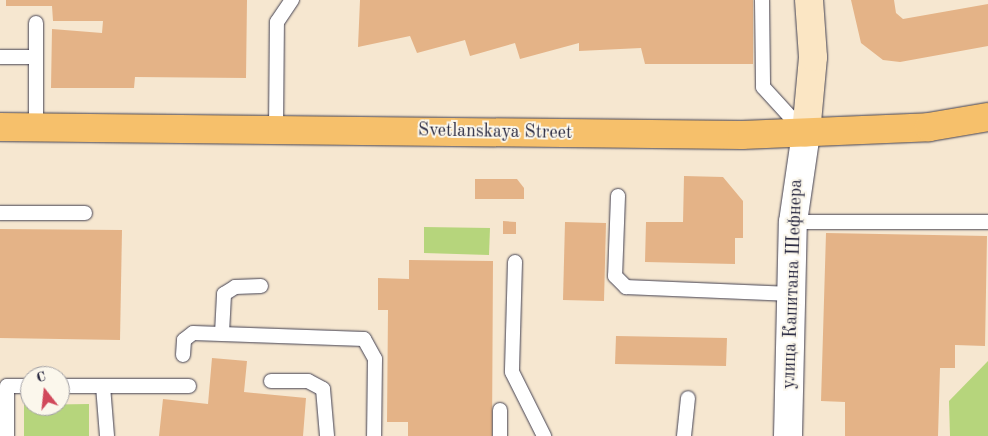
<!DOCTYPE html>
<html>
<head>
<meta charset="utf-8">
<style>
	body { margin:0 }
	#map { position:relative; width:988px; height:436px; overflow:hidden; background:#f6e7d0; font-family:"Old Standard TT",serif }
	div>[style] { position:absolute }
	.green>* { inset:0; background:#b6d57c }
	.building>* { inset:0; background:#e4b387 }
	.roads { filter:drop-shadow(0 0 1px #424051) drop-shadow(0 0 1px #424051) }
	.service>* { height:14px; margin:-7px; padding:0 7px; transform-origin:7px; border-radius:7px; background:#fff }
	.minor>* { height:28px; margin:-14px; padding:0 14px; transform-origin:14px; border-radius:14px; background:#fff }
	.secondary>* { height:28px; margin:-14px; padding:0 14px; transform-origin:14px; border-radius:14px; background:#fbe6c4 }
	.primary>* { height:28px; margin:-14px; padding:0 14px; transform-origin:14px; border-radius:14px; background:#f6c06b }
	span { translate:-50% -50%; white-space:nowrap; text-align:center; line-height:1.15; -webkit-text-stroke:4px #fbf7ec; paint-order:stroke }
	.street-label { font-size:18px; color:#22223b }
	.north { position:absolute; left:20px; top:366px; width:50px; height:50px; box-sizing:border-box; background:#fbf7ec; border:1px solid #a4a2a5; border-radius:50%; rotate:344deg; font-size:14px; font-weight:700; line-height:20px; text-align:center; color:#22223b }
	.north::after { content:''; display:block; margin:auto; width:18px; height:22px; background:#d1495b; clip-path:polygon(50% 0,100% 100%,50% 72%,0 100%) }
</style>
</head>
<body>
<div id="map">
	<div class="green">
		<i style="clip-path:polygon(424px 227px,490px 228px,489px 255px,424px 253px)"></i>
		<i style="clip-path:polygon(988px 361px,988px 436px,950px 436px,949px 401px)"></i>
		<i style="clip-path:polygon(89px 404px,89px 436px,24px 436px,24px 405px)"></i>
	</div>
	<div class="building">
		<i style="clip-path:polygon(6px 0,247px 0,246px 78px,135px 77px,134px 88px,51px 88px,52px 29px,102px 33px,103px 21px,53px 21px,52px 6px,6px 6px)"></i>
		<i style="clip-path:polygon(360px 0,753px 0,753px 64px,645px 64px,641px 48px,579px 51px,579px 43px,520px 59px,515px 43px,470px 56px,465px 40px,417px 53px,410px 36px,358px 47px)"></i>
		<i style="clip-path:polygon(851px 0,894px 0,896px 13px,903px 19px,988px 4px,988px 46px,900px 62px,883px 60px,861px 43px)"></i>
		<i style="clip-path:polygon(684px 176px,723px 177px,743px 201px,743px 238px,735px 238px,735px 264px,645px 262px,646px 222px,683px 222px)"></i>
		<i style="clip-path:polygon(475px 179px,517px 179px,524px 188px,524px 199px,475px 199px)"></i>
		<i style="clip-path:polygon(503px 221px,516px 222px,516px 234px,503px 234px)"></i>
		<i style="clip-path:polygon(565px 222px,606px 223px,604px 301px,563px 300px)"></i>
		<i style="clip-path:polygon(0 229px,122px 230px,120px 340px,0 338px)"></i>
		<i style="clip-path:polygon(826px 233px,987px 236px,985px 346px,955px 345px,955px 368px,940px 368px,938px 436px,845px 436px,845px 402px,821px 401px)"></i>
		<i style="clip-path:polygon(409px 260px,493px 261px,492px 436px,408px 436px,408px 422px,387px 422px,388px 310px,378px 310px,378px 278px,409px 279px)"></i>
		<i style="clip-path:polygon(616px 336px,727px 338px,726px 366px,615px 364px)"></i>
		<i style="clip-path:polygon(212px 358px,247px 361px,244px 392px,306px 398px,303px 436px,159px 436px,163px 399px,208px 404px)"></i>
	</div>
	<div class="roads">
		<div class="service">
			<i style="left:762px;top:0;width:87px;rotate:89.3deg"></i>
			<i style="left:763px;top:87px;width:62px;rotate:47.6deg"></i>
			<i style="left:0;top:57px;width:36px"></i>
			<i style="left:36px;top:127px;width:104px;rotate:-90deg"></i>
			<i style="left:276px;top:130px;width:108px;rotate:-89.5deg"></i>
			<i style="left:277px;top:22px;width:27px;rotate:-56deg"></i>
			<i style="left:618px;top:196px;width:80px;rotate:92.1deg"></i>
			<i style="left:615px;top:276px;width:16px;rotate:45deg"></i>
			<i style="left:626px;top:287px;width:165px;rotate:2.4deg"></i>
			<i style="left:0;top:213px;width:85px"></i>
			<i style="left:793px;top:222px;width:195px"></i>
			<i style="left:515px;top:262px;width:110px;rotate:91.6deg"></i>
			<i style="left:512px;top:372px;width:72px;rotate:63.4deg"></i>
			<i style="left:222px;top:333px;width:39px;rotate:-87deg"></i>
			<i style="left:224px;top:294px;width:13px;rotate:-32deg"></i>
			<i style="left:235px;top:287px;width:26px;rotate:-2deg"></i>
			<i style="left:183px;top:355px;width:15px;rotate:-86deg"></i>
			<i style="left:184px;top:340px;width:11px;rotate:-38deg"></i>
			<i style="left:193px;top:333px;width:171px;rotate:2deg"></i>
			<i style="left:364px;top:339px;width:23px;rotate:61deg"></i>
			<i style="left:375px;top:359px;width:77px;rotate:90.7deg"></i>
			<i style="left:271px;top:381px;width:37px"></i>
			<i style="left:308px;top:381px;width:17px;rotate:28deg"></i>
			<i style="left:323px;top:389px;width:47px;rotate:85.1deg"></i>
			<i style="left:60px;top:386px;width:43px"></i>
			<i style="left:103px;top:386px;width:50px;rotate:85.4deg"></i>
			<i style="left:103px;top:386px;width:86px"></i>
			<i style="left:7px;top:436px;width:50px;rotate:-90deg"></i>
			<i style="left:7px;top:386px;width:23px"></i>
			<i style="left:500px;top:436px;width:26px;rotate:-90deg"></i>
			<i style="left:684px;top:436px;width:38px;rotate:-84deg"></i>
		</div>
		<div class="minor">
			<i style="left:788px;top:436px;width:214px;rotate:-88.7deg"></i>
			<i style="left:793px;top:222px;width:90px;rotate:-81.7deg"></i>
		</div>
		<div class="secondary">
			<i style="left:806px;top:133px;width:76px;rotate:-84.7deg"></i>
			<i style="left:813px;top:57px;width:57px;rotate:-94deg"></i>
		</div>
		<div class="primary">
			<i style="left:0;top:127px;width:742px;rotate:0.62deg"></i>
			<i style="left:742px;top:135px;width:187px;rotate:-2.4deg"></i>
			<i style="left:929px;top:127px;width:60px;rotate:-9.6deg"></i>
		</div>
	</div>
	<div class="street-label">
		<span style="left:495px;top:132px;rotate:1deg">Svetlanskaya Street</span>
		<span style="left:793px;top:284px;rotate:-88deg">улица Капитана Шефнера</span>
	</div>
	<div class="north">С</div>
</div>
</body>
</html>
